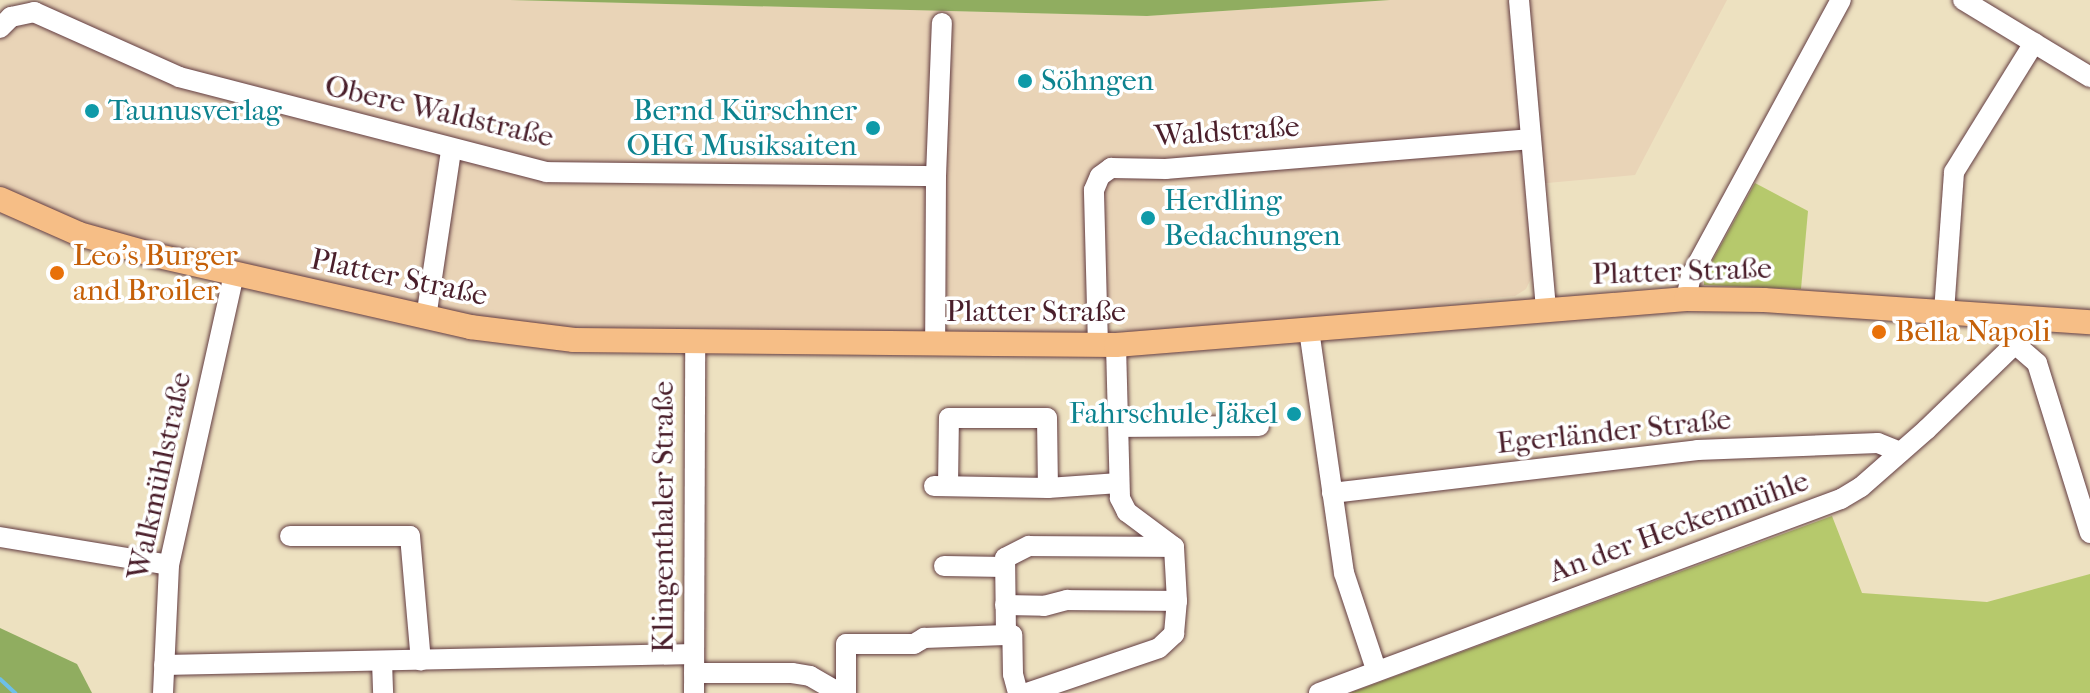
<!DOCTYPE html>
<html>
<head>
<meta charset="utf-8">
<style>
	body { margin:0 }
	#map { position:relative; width:2090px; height:693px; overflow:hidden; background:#ede1c0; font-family:"IM FELL French Canon",serif }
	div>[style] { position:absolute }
	.built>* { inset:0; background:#e9d4b7 }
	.green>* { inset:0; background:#b6c96c }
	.forest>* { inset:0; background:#90ad60 }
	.stream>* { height:4px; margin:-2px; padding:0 2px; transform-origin:2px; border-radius:2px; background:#6dbfe9 }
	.roads { filter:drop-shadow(0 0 2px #623c41) drop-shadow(0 0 2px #623c41) }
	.minor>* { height:20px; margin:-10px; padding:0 10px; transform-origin:10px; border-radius:10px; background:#fff }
	.major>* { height:24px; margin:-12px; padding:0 12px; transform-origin:12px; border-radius:12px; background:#f6be86 }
	.dots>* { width:22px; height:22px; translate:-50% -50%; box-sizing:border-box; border:4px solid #fff; border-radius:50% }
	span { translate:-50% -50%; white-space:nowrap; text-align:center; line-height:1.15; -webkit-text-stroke:7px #fff; paint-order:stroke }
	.culture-label { font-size:30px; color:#0d838f }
	.left { translate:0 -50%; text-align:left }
	.right { translate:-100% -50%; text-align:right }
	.street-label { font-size:30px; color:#4a1f2b }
	.food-label { font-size:30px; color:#c56008 }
</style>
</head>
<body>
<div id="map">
	<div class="built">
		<i style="clip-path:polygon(43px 0,510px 0,1147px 16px,1390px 0,1727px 0,1635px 175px,1525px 185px,1533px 274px,1526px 289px,1515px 296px,1458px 301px,1418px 311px,1138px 335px,1114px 324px,1089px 324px,1084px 334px,579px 330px,502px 323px,110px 233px,0 188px,0 39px,10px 29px,28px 24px)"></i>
	</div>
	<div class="green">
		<i style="clip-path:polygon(1755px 183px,1808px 211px,1801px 289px,1704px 285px,1704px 276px)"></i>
		<i style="clip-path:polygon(1832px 516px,1862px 593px,1987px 602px,2090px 574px,2090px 693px,1350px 693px)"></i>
	</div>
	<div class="forest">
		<i style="clip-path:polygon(510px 0,1390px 0,1147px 16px)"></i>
		<i style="clip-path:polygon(0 628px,77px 664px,92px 693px,0 693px)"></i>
	</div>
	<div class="stream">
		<i style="left:0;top:679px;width:21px;rotate:43deg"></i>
	</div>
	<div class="roads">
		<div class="minor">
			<i style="left:1519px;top:0;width:311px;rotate:85deg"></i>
			<i style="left:1963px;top:0;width:149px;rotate:31.2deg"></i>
			<i style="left:0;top:28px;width:16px;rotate:-45deg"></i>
			<i style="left:11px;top:17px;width:24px;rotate:-12deg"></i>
			<i style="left:34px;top:12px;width:159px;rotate:24.1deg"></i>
			<i style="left:179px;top:77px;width:379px;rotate:14.5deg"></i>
			<i style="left:546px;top:172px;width:390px;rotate:0.6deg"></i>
			<i style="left:936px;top:176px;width:169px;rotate:90.3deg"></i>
			<i style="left:936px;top:176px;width:153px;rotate:-87.8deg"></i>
			<i style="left:1686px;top:299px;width:24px;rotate:-78deg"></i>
			<i style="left:1691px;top:276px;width:314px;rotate:-61.5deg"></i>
			<i style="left:1944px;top:312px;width:140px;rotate:-85.9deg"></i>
			<i style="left:1954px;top:172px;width:152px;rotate:-58.2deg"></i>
			<i style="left:2023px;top:317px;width:28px;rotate:107deg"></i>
			<i style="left:2015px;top:344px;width:29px;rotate:41deg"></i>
			<i style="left:2037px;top:363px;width:178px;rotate:72.7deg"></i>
			<i style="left:426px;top:318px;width:170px;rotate:-81.5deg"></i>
			<i style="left:1309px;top:330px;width:246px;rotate:81.8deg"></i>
			<i style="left:1344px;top:573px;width:101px;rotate:71.6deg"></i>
			<i style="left:1098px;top:346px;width:156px;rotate:-91.5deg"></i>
			<i style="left:1094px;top:190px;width:15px;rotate:-67deg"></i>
			<i style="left:1100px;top:176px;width:14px;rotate:-36deg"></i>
			<i style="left:1111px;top:168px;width:55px;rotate:1deg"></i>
			<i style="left:1166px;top:169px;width:366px;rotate:-4.7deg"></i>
			<i style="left:1119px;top:427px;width:140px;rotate:-0.4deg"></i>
			<i style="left:934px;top:486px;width:114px;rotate:1deg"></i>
			<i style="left:1048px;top:488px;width:71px;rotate:-4deg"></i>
			<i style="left:948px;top:486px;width:68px;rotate:-89.2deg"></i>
			<i style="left:949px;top:418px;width:98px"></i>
			<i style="left:1047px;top:418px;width:70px;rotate:89.2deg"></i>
			<i style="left:1332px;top:493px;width:368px;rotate:-6.7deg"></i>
			<i style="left:1697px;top:450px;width:181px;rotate:-2.2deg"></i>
			<i style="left:1878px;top:443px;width:24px;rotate:22deg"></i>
			<i style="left:290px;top:536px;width:120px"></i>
			<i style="left:410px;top:536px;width:125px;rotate:85deg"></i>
			<i style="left:0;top:537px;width:171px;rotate:9.4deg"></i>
			<i style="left:944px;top:566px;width:61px;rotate:0.9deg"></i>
			<i style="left:1005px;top:605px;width:39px;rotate:1deg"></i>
			<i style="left:1044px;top:606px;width:24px;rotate:-15deg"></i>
			<i style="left:1067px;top:600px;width:110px;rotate:0.5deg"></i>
			<i style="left:382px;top:661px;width:32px;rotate:88deg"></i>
			<i style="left:164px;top:665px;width:530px;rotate:-1.19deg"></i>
			<i style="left:694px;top:673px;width:98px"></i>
			<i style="left:792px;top:673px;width:18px;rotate:9deg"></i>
			<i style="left:810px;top:676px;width:34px;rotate:30deg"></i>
			<i style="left:163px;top:693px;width:128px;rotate:-87.3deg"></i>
			<i style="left:169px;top:565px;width:298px;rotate:-77.4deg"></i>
			<i style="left:694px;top:693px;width:351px;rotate:-89.8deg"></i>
			<i style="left:846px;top:693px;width:49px;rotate:-90deg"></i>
			<i style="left:846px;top:644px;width:68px"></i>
			<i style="left:914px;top:644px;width:12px;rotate:-31deg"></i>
			<i style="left:924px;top:638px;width:82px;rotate:-2.1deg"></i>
			<i style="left:1018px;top:693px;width:20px;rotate:-105deg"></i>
			<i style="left:1013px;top:674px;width:39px;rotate:-91deg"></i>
			<i style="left:1012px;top:635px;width:6px;rotate:180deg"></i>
			<i style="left:1006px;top:635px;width:77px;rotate:-90.7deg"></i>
			<i style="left:1005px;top:558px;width:27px;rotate:-27deg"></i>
			<i style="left:1029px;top:546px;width:145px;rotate:0.4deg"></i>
			<i style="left:1027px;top:693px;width:139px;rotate:-18.8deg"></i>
			<i style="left:1159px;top:648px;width:21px;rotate:-43deg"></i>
			<i style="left:1174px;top:634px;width:33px;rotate:-85deg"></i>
			<i style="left:1177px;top:601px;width:54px;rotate:-93.2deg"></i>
			<i style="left:1174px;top:547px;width:59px;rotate:-143.3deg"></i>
			<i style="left:1127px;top:512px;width:16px;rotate:-117deg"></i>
			<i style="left:1120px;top:498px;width:153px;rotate:-91.5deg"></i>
			<i style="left:1319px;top:693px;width:557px;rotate:-20.39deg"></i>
			<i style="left:1841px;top:499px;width:23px;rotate:-31deg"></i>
			<i style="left:1861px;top:487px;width:88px;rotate:-41.3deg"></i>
			<i style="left:1927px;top:429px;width:122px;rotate:-44deg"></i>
		</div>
		<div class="major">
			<i style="left:0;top:199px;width:86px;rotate:23.9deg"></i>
			<i style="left:79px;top:234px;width:78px;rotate:15.6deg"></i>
			<i style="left:154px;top:255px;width:324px;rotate:12.8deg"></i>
			<i style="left:470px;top:327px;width:105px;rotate:7.1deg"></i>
			<i style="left:574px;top:340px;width:542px;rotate:0.53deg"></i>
			<i style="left:1116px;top:345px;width:572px;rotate:-4.61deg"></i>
			<i style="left:1686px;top:299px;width:78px;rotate:0.7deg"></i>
			<i style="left:1764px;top:300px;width:327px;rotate:3.9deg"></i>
		</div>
	</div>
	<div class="dots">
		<i style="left:1025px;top:81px;background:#0f9aa8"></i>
		<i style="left:92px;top:111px;background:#0f9aa8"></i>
		<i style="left:873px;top:128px;background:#0f9aa8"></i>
		<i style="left:1148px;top:218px;background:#0f9aa8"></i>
		<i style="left:57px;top:273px;background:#e8710a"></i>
		<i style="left:1879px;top:332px;background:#e8710a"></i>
		<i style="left:1294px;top:414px;background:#0f9aa8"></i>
	</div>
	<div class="culture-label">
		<span class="left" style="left:1041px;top:81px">Söhngen</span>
		<span class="left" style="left:108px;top:111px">Taunusverlag</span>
		<span class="right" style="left:857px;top:128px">Bernd Kürschner<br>OHG Musiksaiten</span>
		<span class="left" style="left:1164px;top:218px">Herdling<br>Bedachungen</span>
		<span class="right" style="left:1278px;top:414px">Fahrschule Jäkel</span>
	</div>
	<div class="street-label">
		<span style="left:439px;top:112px;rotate:13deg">Obere Waldstraße</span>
		<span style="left:1227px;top:132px;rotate:-4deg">Waldstraße</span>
		<span style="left:1682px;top:272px;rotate:-2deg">Platter Straße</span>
		<span style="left:399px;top:278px;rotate:12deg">Platter Straße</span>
		<span style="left:1036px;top:312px">Platter Straße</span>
		<span style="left:1614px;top:432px;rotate:-6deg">Egerländer Straße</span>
		<span style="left:160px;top:476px;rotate:-78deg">Walkmühlstraße</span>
		<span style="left:664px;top:517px;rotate:-90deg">Klingenthaler Straße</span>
		<span style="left:1679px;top:527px;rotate:-20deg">An der Heckenmühle</span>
	</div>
	<div class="food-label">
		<span class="left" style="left:73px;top:273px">Leo's Burger<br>and Broiler</span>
		<span class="left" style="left:1895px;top:332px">Bella Napoli</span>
	</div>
</div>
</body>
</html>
